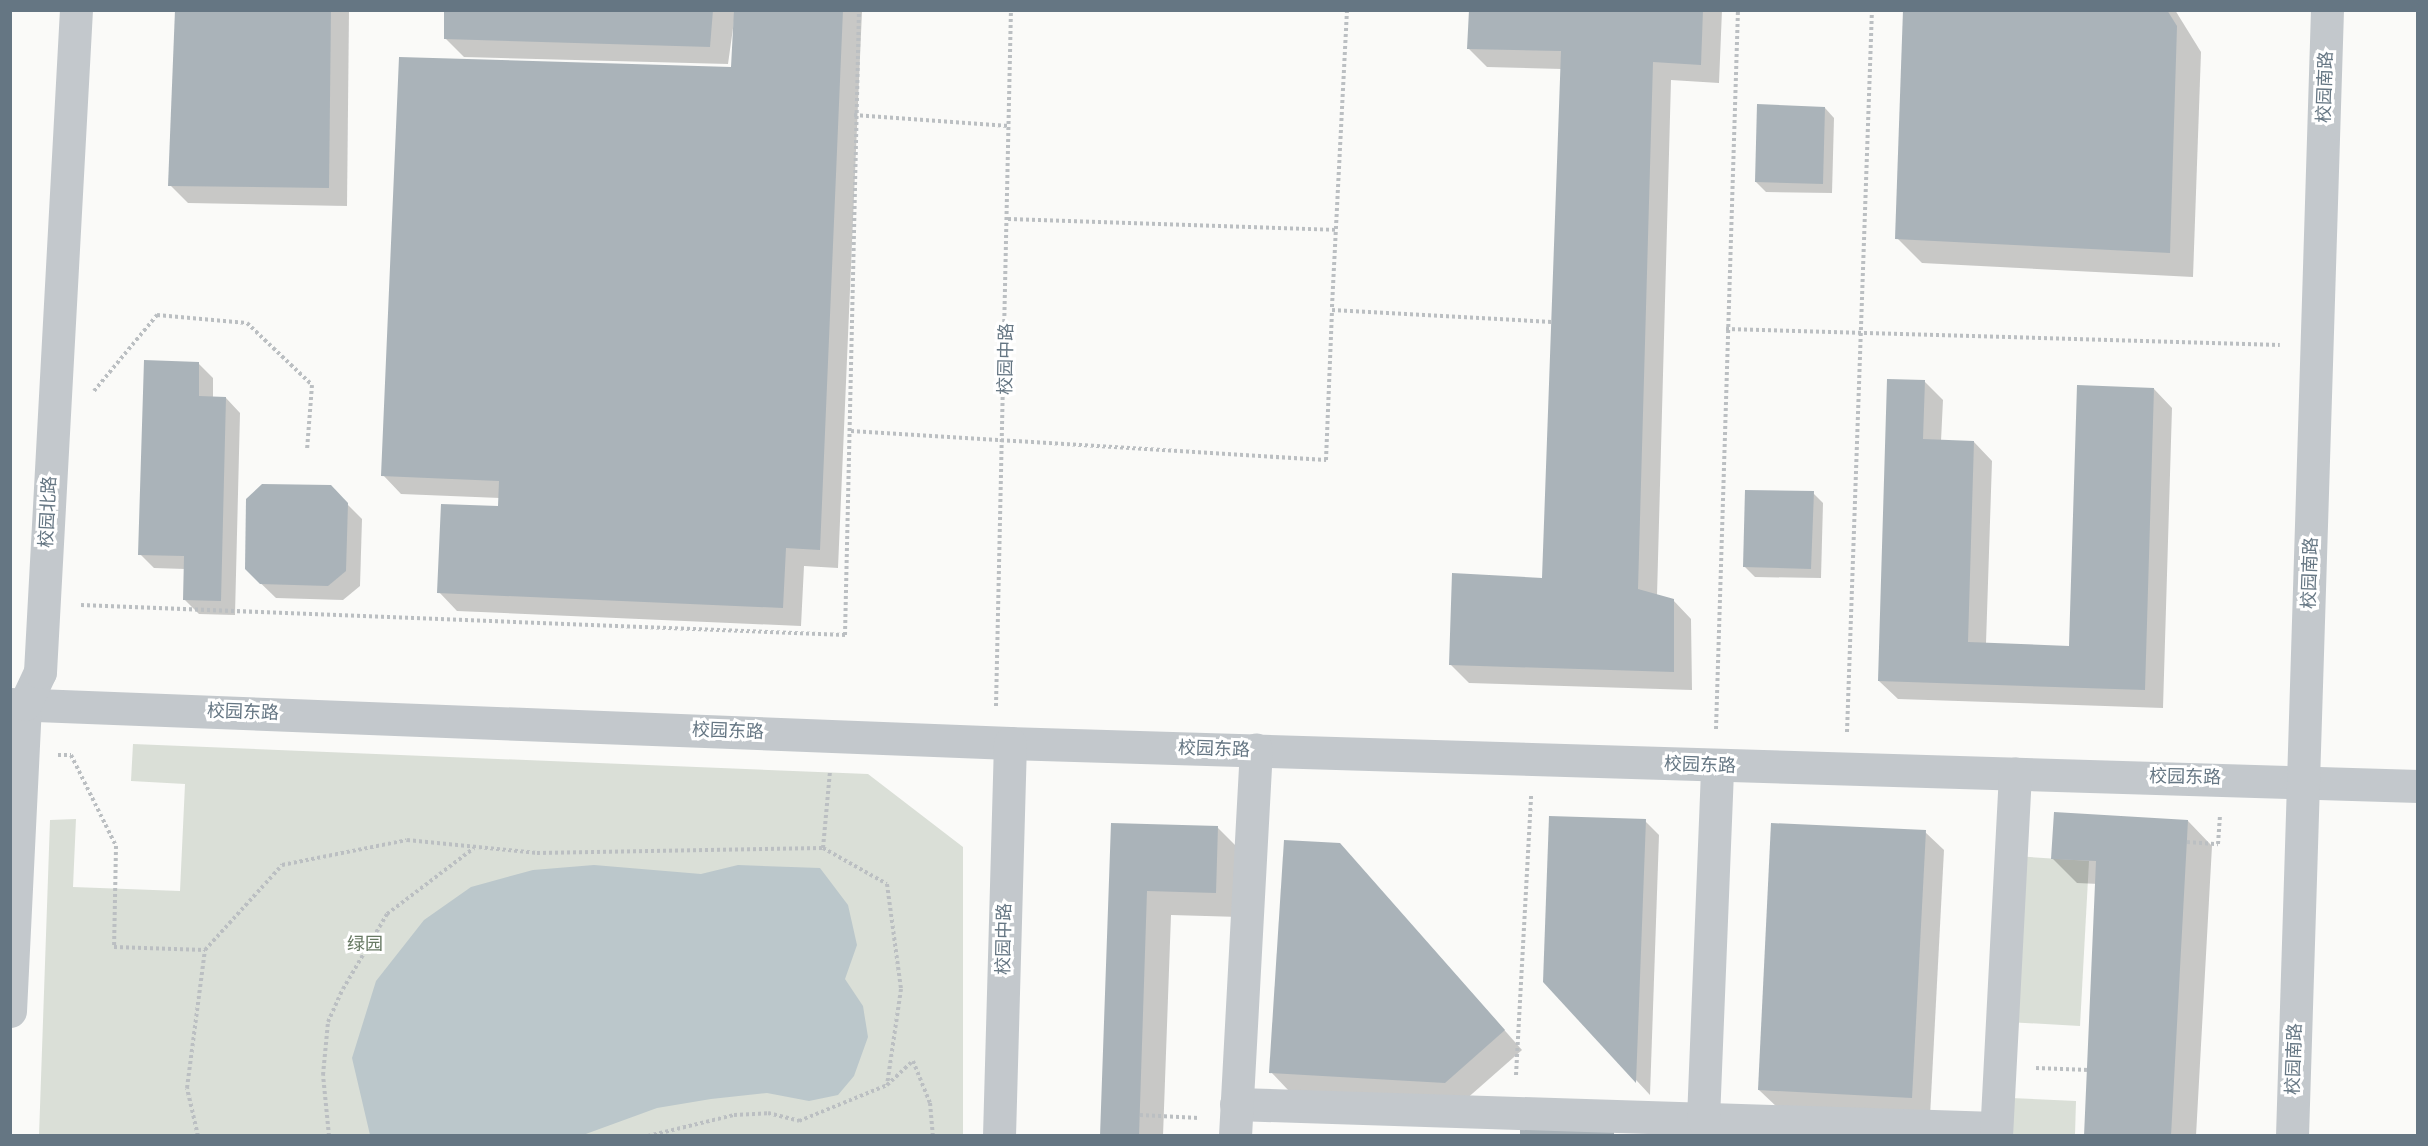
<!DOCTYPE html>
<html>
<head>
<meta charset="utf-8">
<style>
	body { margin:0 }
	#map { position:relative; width:2428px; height:1146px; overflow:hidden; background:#fafaf8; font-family:Jost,"Noto Sans SC",sans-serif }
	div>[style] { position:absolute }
	.green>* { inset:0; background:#dadfd7 }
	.water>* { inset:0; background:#bbc7cb }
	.shadow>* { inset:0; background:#0003 }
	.building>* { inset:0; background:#aab3b9 }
	.path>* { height:4px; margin-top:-2px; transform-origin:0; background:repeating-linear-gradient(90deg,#bbbfc2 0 3px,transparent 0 6px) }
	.minor>* { height:33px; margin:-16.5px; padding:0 16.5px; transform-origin:16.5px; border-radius:16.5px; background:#c3c8cc }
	span { translate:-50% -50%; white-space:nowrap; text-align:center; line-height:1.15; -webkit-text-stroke:6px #fff; paint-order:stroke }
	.street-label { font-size:18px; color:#657683 }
	.park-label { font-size:18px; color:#687a64 }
	.frame { position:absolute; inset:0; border:12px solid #657683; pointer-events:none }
</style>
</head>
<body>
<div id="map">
	<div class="green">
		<i style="clip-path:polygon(133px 744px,868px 774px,963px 847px,963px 1135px,39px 1136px,50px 820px,76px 819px,73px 887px,180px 891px,185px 784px,131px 781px)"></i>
		<i style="clip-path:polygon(2015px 856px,2089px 861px,2080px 1026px,2007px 1022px)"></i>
		<i style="clip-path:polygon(2011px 1098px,2076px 1101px,2075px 1135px,2009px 1136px)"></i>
	</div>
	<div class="water">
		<i style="clip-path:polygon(594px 865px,701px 874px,738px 865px,820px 868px,848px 905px,857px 945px,845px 979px,863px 1006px,868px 1037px,854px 1076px,838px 1095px,809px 1101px,767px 1093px,711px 1099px,657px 1108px,583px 1135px,370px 1135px,352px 1058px,376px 981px,424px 920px,471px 887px,533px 870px)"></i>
	</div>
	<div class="shadow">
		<i style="clip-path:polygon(177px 10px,349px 10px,347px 206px,188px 203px,170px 185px)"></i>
		<i style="clip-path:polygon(446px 10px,862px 11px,838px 568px,804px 566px,801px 626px,457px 611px,439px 592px,500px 508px,500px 498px,401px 494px,383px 475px,732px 68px,734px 21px,728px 64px,464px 57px,445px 38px)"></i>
		<i style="clip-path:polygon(1471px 10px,1722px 10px,1719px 83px,1671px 80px,1657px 596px,1673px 600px,1691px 619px,1692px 690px,1469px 683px,1450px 664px,1544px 580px,1562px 69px,1487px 67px,1468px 48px)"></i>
		<i style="clip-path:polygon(1904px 10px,2175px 10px,2201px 52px,2193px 277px,1922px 263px,1897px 238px)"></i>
		<i style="clip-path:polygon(1825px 108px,1834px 118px,1832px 193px,1766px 192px,1756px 182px)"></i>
		<i style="clip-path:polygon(198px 363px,213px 378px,213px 398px,226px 398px,240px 413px,235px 615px,199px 614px,184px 599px,185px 569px,154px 568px,140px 554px)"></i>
		<i style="clip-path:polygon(1924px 381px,1943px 400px,1941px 441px,1974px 442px,1992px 461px,1986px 644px,2070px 647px,2154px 389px,2172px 408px,2163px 708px,1898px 699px,1879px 681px)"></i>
		<i style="clip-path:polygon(330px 487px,362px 519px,360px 586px,343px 600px,276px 598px,246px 569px)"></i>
		<i style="clip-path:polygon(1813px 493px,1823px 503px,1821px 578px,1755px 577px,1745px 567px)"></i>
		<i style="clip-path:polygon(1645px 821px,1659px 835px,1650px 1095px,1545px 982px)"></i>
		<i style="clip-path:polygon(2188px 821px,2212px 846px,2196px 1136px,2085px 1136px,2099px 884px,2077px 883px,2052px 858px)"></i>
		<i style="clip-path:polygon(1113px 825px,1218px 828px,1242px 852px,1240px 917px,1171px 915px,1163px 1136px,1102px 1136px)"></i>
		<i style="clip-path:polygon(1925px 832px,1944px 850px,1930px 1116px,1778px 1108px,1759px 1090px)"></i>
		<i style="clip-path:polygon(1340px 844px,1522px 1050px,1464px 1101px,1289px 1091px,1271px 1072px)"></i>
	</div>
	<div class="building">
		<i style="clip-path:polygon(175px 10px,331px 10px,329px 188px,168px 186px)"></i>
		<i style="clip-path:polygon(444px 10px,713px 10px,710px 47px,444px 39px)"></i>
		<i style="clip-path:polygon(734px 10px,843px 10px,820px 550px,786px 548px,783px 608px,437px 593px,441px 504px,498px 506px,499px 481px,381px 476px,399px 57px,731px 67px)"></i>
		<i style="clip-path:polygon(1469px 10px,1703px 10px,1701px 65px,1653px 62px,1638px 589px,1674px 599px,1674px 672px,1449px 665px,1452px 573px,1542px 578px,1561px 51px,1467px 49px)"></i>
		<i style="clip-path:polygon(1903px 10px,2167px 10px,2177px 26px,2170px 253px,1895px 239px)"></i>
		<i style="clip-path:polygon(1757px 104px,1825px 107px,1823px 184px,1755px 182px)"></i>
		<i style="clip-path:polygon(144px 360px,199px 362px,199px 396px,226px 397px,221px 601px,183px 600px,184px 556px,138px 555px)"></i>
		<i style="clip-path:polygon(1887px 379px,1925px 380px,1923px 439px,1974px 441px,1968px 642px,2069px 646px,2077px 385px,2154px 388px,2145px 690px,1878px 681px)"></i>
		<i style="clip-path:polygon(262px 484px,331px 485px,348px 503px,346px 571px,328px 586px,260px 584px,245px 569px,246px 499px)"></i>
		<i style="clip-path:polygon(1745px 490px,1814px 491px,1811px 569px,1743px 567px)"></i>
		<i style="clip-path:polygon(2054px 812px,2188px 820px,2171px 1136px,2084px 1136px,2096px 861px,2051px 859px)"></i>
		<i style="clip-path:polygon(1549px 816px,1646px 819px,1636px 1083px,1543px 982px)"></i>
		<i style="clip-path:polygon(1111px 823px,1218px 826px,1216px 893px,1147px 891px,1139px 1136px,1100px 1136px)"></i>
		<i style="clip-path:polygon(1771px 823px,1926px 830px,1912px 1098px,1758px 1090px)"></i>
		<i style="clip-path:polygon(1284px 840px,1340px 843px,1505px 1030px,1445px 1083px,1269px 1073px)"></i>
		<i style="clip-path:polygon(1520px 1129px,1614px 1132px,1614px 1136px,1520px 1136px)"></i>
	</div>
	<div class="path">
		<i style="left:1347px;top:10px;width:300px;rotate:92.9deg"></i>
		<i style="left:1332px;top:310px;width:220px;rotate:3.1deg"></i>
		<i style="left:854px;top:115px;width:155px;rotate:4.1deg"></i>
		<i style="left:1008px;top:219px;width:328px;rotate:1.9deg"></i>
		<i style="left:1726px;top:329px;width:554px;rotate:1.65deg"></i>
		<i style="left:94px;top:391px;width:99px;rotate:-50.3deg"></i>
		<i style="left:157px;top:315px;width:90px;rotate:5.1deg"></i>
		<i style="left:247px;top:323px;width:90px;rotate:43.6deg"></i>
		<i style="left:312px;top:385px;width:65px;rotate:94.4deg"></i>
		<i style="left:851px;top:431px;width:476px;rotate:3.5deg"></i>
		<i style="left:1326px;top:460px;width:150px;rotate:-87.7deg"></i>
		<i style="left:81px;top:605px;width:765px;rotate:2.25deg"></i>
		<i style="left:845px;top:635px;width:625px;rotate:-88.72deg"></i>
		<i style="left:996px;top:706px;width:696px;rotate:-88.77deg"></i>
		<i style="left:1716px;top:729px;width:719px;rotate:-88.25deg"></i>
		<i style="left:1847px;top:732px;width:722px;rotate:-88.02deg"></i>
		<i style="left:58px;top:755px;width:13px"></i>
		<i style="left:71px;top:755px;width:102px;rotate:63.7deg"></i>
		<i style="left:116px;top:846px;width:101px;rotate:91.1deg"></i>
		<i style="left:114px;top:947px;width:91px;rotate:1.9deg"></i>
		<i style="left:2187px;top:842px;width:31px;rotate:4deg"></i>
		<i style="left:2218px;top:844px;width:28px;rotate:-86deg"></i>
		<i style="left:823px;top:848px;width:77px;rotate:-84.8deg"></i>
		<i style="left:2036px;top:1068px;width:53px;rotate:2.2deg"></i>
		<i style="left:1516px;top:1075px;width:280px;rotate:-86.9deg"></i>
		<i style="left:1140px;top:1115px;width:59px;rotate:2.9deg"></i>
		<i style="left:198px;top:1136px;width:49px;rotate:-102.9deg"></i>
		<i style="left:187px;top:1088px;width:139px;rotate:-82.6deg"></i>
		<i style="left:205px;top:950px;width:115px;rotate:-47.8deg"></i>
		<i style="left:282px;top:865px;width:127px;rotate:-11.3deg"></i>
		<i style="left:407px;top:840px;width:131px;rotate:5.7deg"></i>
		<i style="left:537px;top:853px;width:286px;rotate:-1deg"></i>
		<i style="left:823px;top:848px;width:73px;rotate:29.4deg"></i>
		<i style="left:887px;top:884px;width:106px;rotate:82.4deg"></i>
		<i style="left:901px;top:989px;width:97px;rotate:98.3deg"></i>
		<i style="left:329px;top:1136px;width:61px;rotate:-95.6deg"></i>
		<i style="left:323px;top:1075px;width:53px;rotate:-84.6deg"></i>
		<i style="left:328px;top:1022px;width:36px;rotate:-66deg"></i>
		<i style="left:343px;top:989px;width:87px;rotate:-59.6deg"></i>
		<i style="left:387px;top:914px;width:109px;rotate:-37.2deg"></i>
		<i style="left:648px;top:1136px;width:89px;rotate:-13.7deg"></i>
		<i style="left:734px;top:1115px;width:34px;rotate:-3deg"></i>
		<i style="left:768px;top:1113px;width:32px;rotate:14deg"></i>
		<i style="left:799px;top:1121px;width:95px;rotate:-22.2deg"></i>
		<i style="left:887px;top:1085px;width:35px;rotate:-43deg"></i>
		<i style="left:913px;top:1061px;width:45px;rotate:68deg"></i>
		<i style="left:930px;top:1103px;width:33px;rotate:85deg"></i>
	</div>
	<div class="minor">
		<i style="left:10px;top:704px;width:1001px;rotate:2.23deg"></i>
		<i style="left:1010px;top:743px;width:1409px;rotate:1.75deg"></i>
		<i style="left:10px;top:1011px;width:307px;rotate:-87.2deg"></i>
		<i style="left:25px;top:704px;width:35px;rotate:-65deg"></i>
		<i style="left:40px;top:672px;width:663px;rotate:-86.89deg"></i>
		<i style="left:1236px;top:1104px;width:760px;rotate:1.81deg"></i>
		<i style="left:1703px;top:1119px;width:353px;rotate:-87.7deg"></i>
		<i style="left:999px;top:1136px;width:393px;rotate:-88.4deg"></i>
		<i style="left:1235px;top:1136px;width:387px;rotate:-86.9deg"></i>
		<i style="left:1996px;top:1136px;width:363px;rotate:-87deg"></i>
		<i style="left:2292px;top:1136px;width:1127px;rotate:-88.22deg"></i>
	</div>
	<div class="street-label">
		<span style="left:2325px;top:87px;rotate:-88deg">校园南路</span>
		<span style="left:1006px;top:359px;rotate:-89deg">校园中路</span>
		<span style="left:48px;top:512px;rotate:-87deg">校园北路</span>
		<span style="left:2310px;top:573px;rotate:-88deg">校园南路</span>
		<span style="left:243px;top:712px;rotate:2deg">校园东路</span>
		<span style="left:728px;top:731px;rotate:2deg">校园东路</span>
		<span style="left:1214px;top:749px;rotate:2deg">校园东路</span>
		<span style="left:1700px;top:765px;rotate:2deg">校园东路</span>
		<span style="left:2185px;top:777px;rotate:1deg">校园东路</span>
		<span style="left:1004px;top:939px;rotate:-89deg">校园中路</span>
		<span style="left:2294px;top:1059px;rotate:-88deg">校园南路</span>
	</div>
	<div class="park-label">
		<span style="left:365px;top:944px">绿园</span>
	</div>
	<div class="frame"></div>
</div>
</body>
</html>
